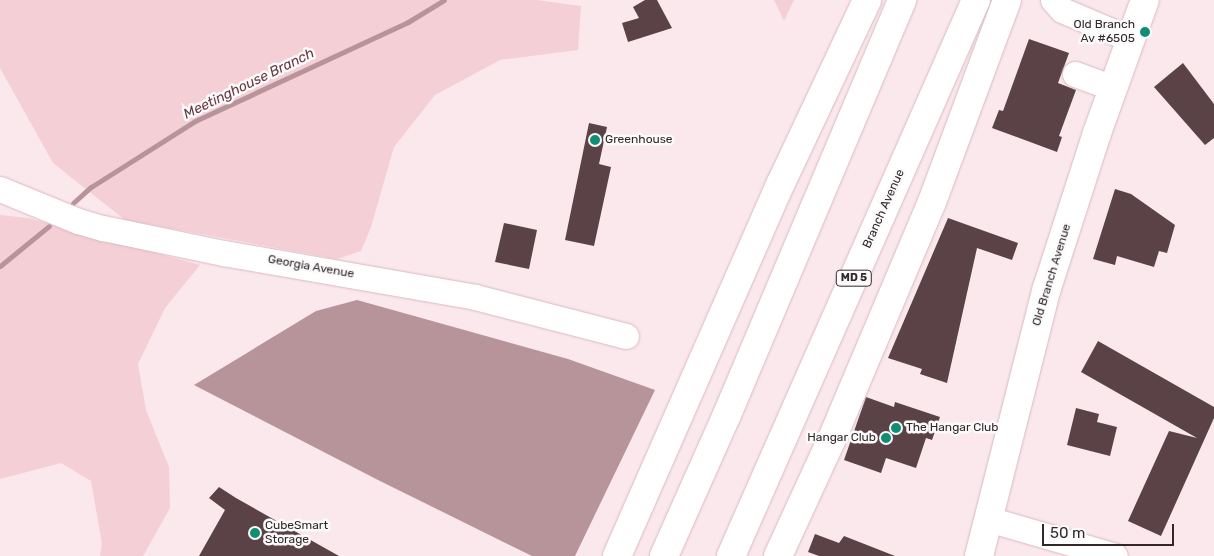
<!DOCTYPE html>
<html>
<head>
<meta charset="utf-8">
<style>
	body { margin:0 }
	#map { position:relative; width:1214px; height:556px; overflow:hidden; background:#fbe8ec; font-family:Rubik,sans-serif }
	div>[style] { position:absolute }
	.green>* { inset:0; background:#f4cfd6 }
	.water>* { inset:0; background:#b7939a }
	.stream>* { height:5px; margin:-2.5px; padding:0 2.5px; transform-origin:2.5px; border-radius:2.5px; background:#b7939a }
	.building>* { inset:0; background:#5a4247 }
	.roads { filter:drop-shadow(0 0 1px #d8bac0) drop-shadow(0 0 1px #d8bac0) }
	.minor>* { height:25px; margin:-12.5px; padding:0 12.5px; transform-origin:12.5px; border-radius:12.5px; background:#fff }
	.major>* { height:28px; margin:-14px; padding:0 14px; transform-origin:14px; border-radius:14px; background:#fff }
	.highway>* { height:28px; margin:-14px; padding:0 14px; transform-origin:14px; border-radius:14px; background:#fff }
	.dots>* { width:14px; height:14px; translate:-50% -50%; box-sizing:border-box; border:2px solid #fbfbfb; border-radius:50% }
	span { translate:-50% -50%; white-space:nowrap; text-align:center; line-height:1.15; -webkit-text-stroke:5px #fbfbfb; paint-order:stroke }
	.shield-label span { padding:1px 4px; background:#fbfbfb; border:1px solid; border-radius:4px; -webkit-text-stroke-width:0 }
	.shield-label { font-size:11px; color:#33272a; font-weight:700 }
	.poi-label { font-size:12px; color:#33272a }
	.right { translate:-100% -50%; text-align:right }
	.left { translate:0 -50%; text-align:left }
	.street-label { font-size:12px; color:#33272a }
	.water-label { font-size:14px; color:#6a3643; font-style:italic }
	.scale { position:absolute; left:1042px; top:524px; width:132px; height:22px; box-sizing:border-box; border:2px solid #33272a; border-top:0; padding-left:6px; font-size:15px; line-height:18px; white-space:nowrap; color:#33272a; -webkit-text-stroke:4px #fbfbfb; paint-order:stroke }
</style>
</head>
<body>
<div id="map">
	<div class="green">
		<i style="clip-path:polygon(0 0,537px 0,581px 6px,578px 50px,500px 60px,435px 95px,394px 147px,371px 227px,361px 251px,337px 259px,125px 220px,53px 163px,0 68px)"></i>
		<i style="clip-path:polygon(774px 0,794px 0,784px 21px)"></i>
		<i style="clip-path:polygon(0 215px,28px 218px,200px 265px,165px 308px,138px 364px,146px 410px,169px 467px,170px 508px,143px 556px,100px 556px,102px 544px,91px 481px,61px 463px,0 479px)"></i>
	</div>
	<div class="water">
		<i style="clip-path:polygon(357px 300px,568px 359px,655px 390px,575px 556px,532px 556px,378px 480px,194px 385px,316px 311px)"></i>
	</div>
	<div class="stream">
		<i style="left:73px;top:203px;width:24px;rotate:-42deg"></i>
		<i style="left:91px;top:187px;width:123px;rotate:-32.4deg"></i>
		<i style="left:195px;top:121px;width:235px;rotate:-24.9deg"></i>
		<i style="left:408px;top:22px;width:42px;rotate:-31.4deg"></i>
		<i style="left:0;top:266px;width:63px;rotate:-39.2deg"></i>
	</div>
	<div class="building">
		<i style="clip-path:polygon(645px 0,657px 0,672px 28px,628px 42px,622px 23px,639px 18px,633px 7px)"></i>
		<i style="clip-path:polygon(1029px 39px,1069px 53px,1058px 83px,1076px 90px,1059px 136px,1062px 137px,1057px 152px,992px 128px,999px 110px,1003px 111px)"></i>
		<i style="clip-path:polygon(1183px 63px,1214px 104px,1214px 138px,1205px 145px,1154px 87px)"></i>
		<i style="clip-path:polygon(589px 123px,607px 127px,599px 164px,611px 167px,594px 246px,565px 240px)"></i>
		<i style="clip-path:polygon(1115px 189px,1131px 194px,1175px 225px,1167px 253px,1159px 251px,1154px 267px,1117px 256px,1115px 265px,1093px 259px)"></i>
		<i style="clip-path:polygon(948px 218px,1018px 243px,1012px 260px,977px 248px,947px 383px,920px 374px,922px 369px,888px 358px)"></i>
		<i style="clip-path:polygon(504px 223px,537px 230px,529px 269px,495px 262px)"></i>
		<i style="clip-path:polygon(1098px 341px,1214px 407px,1214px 418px,1161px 536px,1128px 521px,1169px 431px,1197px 438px,1081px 372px)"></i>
		<i style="clip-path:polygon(866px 397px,894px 407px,895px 402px,940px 417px,932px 440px,926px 438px,916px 468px,886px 458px,881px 473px,844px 460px)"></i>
		<i style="clip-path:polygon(1076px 408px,1099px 414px,1097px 422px,1117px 427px,1110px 456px,1067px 445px)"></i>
		<i style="clip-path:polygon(219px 487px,236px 498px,339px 556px,199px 556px,225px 510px,209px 498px)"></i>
		<i style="clip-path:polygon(815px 534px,839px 543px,844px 536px,895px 556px,819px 556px,808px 552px)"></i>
	</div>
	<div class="roads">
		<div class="minor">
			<i style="left:1053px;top:0;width:13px;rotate:48deg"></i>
			<i style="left:1062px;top:10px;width:74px;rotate:23.1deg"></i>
			<i style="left:1075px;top:74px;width:40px;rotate:20.2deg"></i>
			<i style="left:0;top:189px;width:84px;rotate:22.3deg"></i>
			<i style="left:78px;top:221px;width:26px;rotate:16deg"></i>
			<i style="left:103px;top:228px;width:124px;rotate:11.7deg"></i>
			<i style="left:224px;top:253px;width:255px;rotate:9.9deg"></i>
			<i style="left:475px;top:297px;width:156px;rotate:14.5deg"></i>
			<i style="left:988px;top:519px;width:132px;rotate:16.2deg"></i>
		</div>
		<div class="major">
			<i style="left:979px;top:556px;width:276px;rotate:-75.8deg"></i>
			<i style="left:1047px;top:288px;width:163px;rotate:-72.1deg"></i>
			<i style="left:1097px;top:133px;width:141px;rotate:-70.2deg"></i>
		</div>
		<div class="highway">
			<i style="left:617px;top:556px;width:407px;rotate:-66.3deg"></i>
			<i style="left:781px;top:183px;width:202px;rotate:-64.8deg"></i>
			<i style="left:664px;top:556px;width:152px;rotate:-66deg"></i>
			<i style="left:726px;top:417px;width:453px;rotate:-67.1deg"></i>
			<i style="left:731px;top:556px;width:608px;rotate:-66.22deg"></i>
			<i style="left:778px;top:556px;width:127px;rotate:-65.3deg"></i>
			<i style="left:831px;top:441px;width:259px;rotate:-67.1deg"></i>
			<i style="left:932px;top:202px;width:215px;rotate:-69.6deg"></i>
		</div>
	</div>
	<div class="dots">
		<i style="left:1145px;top:32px;background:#108e74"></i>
		<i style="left:595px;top:140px;background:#108e74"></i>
		<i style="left:896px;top:428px;background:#108e74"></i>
		<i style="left:886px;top:438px;background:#108e74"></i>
		<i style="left:255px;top:533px;background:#108e74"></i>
	</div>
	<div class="shield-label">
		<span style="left:854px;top:278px">MD 5</span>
	</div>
	<div class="poi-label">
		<span class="right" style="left:1135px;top:32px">Old Branch<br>Av #6505</span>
		<span class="left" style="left:605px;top:140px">Greenhouse</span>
		<span class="left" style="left:906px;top:428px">The Hangar Club</span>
		<span class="right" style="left:876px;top:438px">Hangar Club</span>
		<span class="left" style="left:265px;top:533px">CubeSmart<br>Storage</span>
	</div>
	<div class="street-label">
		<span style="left:884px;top:209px;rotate:-66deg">Branch Avenue</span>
		<span style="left:311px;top:267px;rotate:10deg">Georgia Avenue</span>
		<span style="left:1052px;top:275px;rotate:-73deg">Old Branch Avenue</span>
	</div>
	<div class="water-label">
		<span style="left:249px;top:84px;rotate:-26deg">Meetinghouse Branch</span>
	</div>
	<div class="scale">50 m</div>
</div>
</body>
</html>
